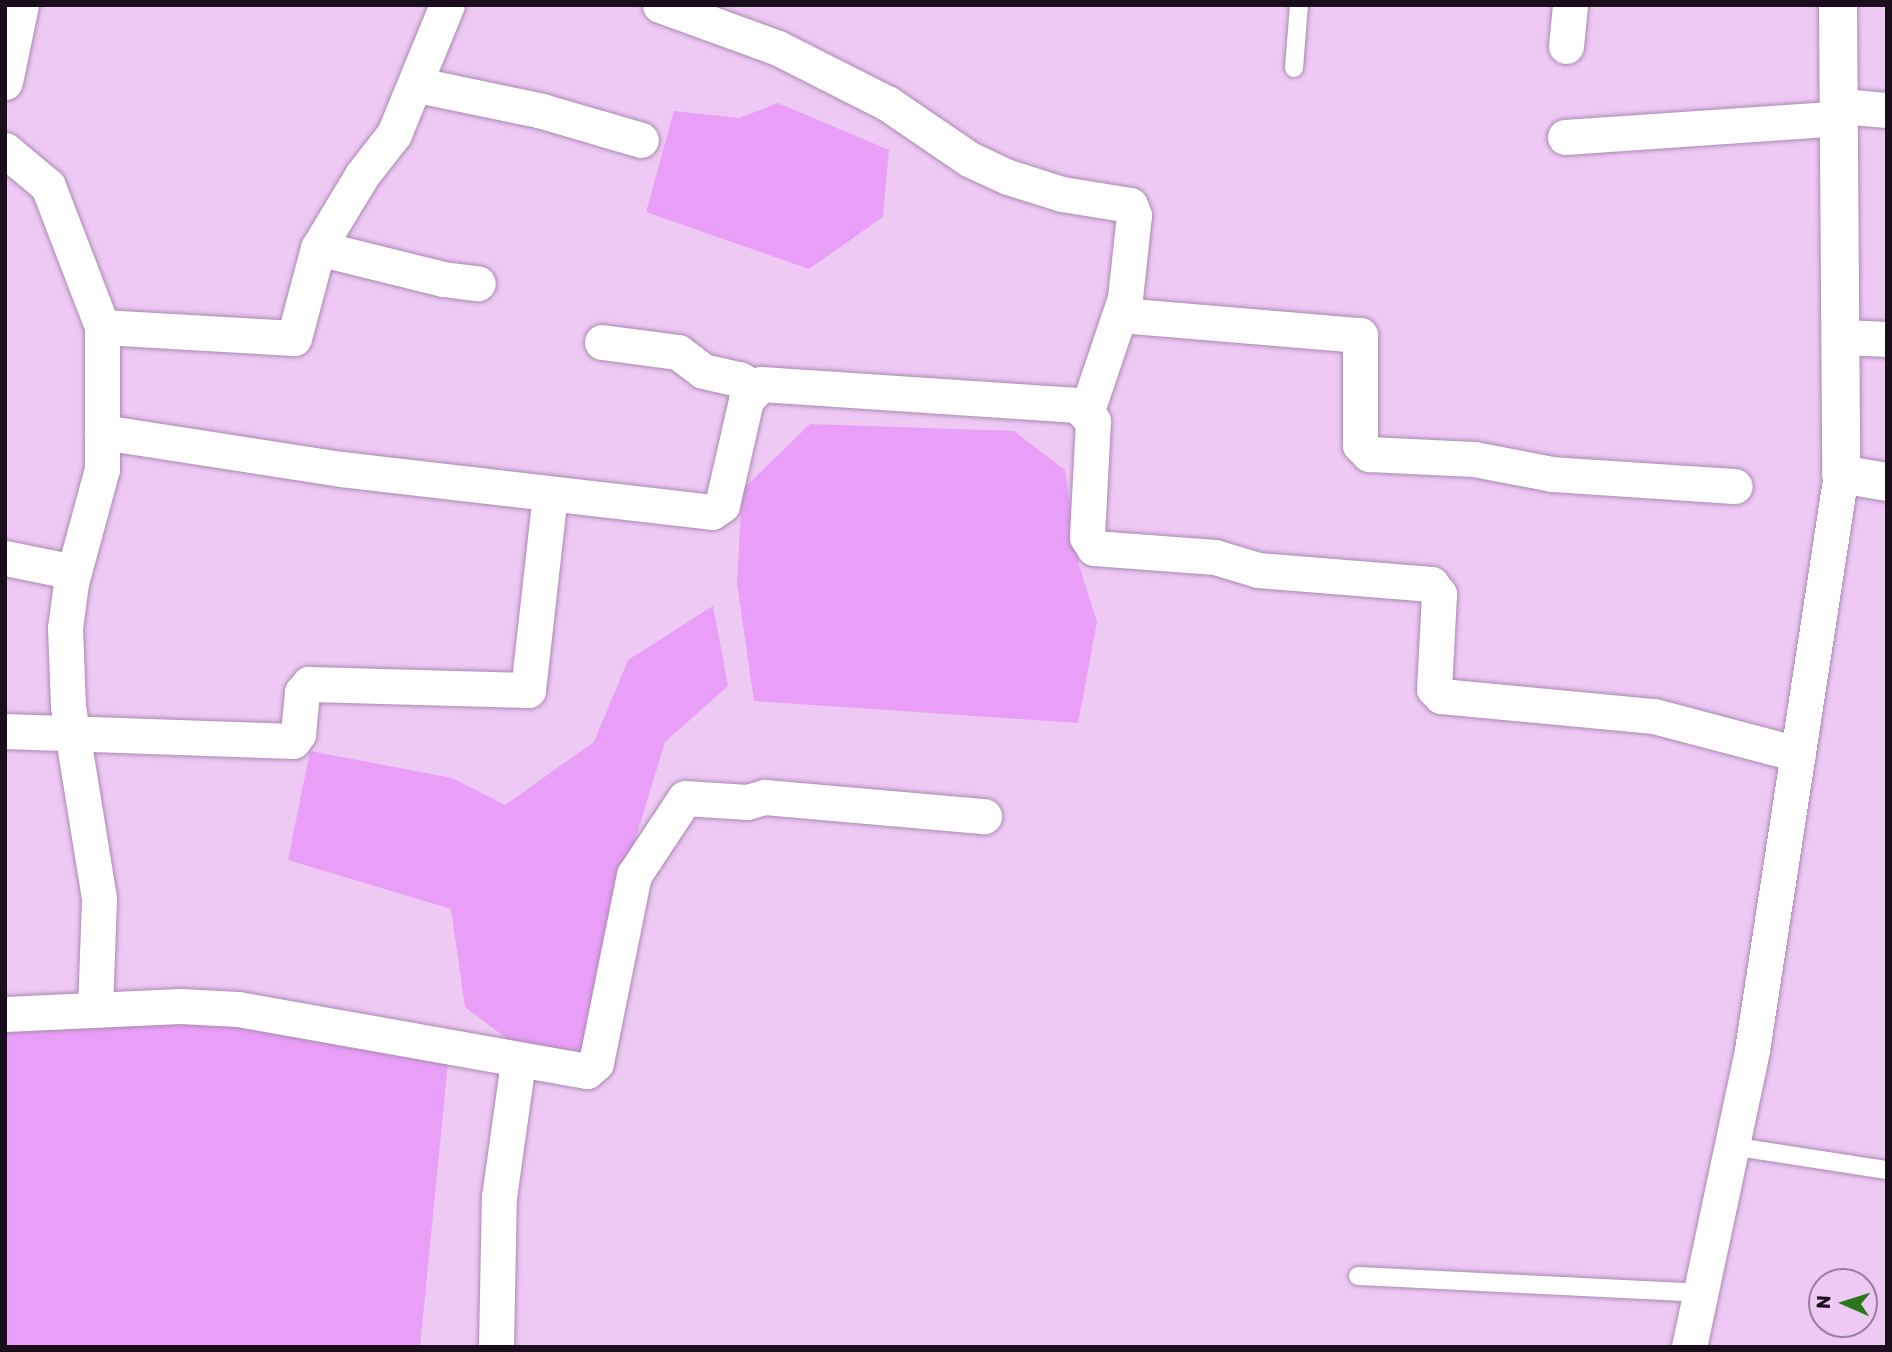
<!DOCTYPE html>
<html>
<head>
<meta charset="utf-8">
<style>
	body { margin:0 }
	#map { position:relative; width:1892px; height:1352px; overflow:hidden; background:#edc9f4; font-family:Rubik,sans-serif }
	div>[style] { position:absolute }
	.water>* { inset:0; background:#e99ff8 }
	.roads { filter:drop-shadow(0 0 2px #ab89b2) drop-shadow(0 0 2px #ab89b2) }
	.service>* { height:18px; margin:-9px; padding:0 9px; transform-origin:9px; border-radius:9px; background:#fff }
	.minor>* { height:35px; margin:-17.5px; padding:0 17.5px; transform-origin:17.5px; border-radius:17.5px; background:#fff }
	.tertiary>* { height:38px; margin:-19px; padding:0 19px; transform-origin:19px; border-radius:19px; background:#fff }
	span { translate:-50% -50%; white-space:nowrap; text-align:center; line-height:1.15; -webkit-text-stroke:7px #edc9f4; paint-order:stroke }
	.frame { position:absolute; inset:0; border:7px solid #1a0d1c; pointer-events:none }
	.north { position:absolute; left:1808px; top:1268px; width:70px; height:70px; box-sizing:border-box; background:#edc9f4; border:2px solid #997e9e; border-radius:50%; rotate:273deg; font-size:19px; font-weight:700; line-height:28px; text-align:center; color:#1a0d1c }
	.north::after { content:''; display:block; margin:auto; width:24px; height:32px; background:#2a761c; clip-path:polygon(50% 0,100% 100%,50% 72%,0 100%) }
</style>
</head>
<body>
<div id="map">
	<div class="water">
		<i style="clip-path:polygon(778px 103px,889px 150px,883px 217px,809px 269px,646px 212px,674px 111px,739px 118px)"></i>
		<i style="clip-path:polygon(810px 424px,1014px 431px,1065px 470px,1079px 565px,1097px 622px,1078px 723px,754px 701px,737px 583px,742px 490px)"></i>
		<i style="clip-path:polygon(713px 606px,728px 686px,665px 742px,629px 860px,587px 1051px,518px 1047px,465px 1007px,451px 909px,288px 860px,310px 751px,452px 778px,505px 805px,594px 742px,628px 660px)"></i>
		<i style="clip-path:polygon(186px 1019px,449px 1053px,420px 1347px,5px 1347px,5px 1031px)"></i>
	</div>
	<div class="roads">
		<div class="service">
			<i style="left:1294px;top:68px;width:63px;rotate:-85.5deg"></i>
			<i style="left:1731px;top:1146px;width:157px;rotate:8.8deg"></i>
			<i style="left:1358px;top:1276px;width:343px;rotate:2.8deg"></i>
		</div>
		<div class="minor">
			<i style="left:660px;top:5px;width:126px;rotate:20deg"></i>
			<i style="left:778px;top:48px;width:122px;rotate:26.8deg"></i>
			<i style="left:887px;top:103px;width:99px;rotate:34.3deg"></i>
			<i style="left:969px;top:159px;width:43px;rotate:24.8deg"></i>
			<i style="left:1008px;top:177px;width:57px;rotate:17.5deg"></i>
			<i style="left:1062px;top:194px;width:69px;rotate:9.2deg"></i>
			<i style="left:1130px;top:205px;width:11px;rotate:68deg"></i>
			<i style="left:1134px;top:215px;width:83px;rotate:96.2deg"></i>
			<i style="left:1125px;top:298px;width:118px;rotate:108.7deg"></i>
			<i style="left:1566px;top:46px;width:41px;rotate:-84.4deg"></i>
			<i style="left:5px;top:82px;width:79px;rotate:-78.3deg"></i>
			<i style="left:418px;top:85px;width:127px;rotate:11.8deg"></i>
			<i style="left:542px;top:111px;width:103px;rotate:16.3deg"></i>
			<i style="left:1840px;top:106px;width:47px;rotate:4.9deg"></i>
			<i style="left:1565px;top:137px;width:277px;rotate:-3.9deg"></i>
			<i style="left:5px;top:150px;width:56px;rotate:39.9deg"></i>
			<i style="left:48px;top:186px;width:151px;rotate:69deg"></i>
			<i style="left:102px;top:327px;width:192px;rotate:3.3deg"></i>
			<i style="left:294px;top:338px;width:93px;rotate:-75.1deg"></i>
			<i style="left:318px;top:248px;width:85px;rotate:-58.9deg"></i>
			<i style="left:362px;top:175px;width:52px;rotate:-52deg"></i>
			<i style="left:394px;top:134px;width:139px;rotate:-67.7deg"></i>
			<i style="left:318px;top:248px;width:129px;rotate:13.9deg"></i>
			<i style="left:443px;top:279px;width:35px;rotate:7deg"></i>
			<i style="left:1120px;top:315px;width:241px;rotate:4.8deg"></i>
			<i style="left:1360px;top:335px;width:110px;rotate:90deg"></i>
			<i style="left:1360px;top:445px;width:13px;rotate:45deg"></i>
			<i style="left:1369px;top:454px;width:105px;rotate:2.7deg"></i>
			<i style="left:1474px;top:459px;width:79px;rotate:10.9deg"></i>
			<i style="left:1552px;top:474px;width:183px;rotate:3.8deg"></i>
			<i style="left:1843px;top:337px;width:44px;rotate:2.6deg"></i>
			<i style="left:602px;top:342px;width:77px;rotate:7.5deg"></i>
			<i style="left:678px;top:352px;width:31px;rotate:37deg"></i>
			<i style="left:703px;top:371px;width:37px;rotate:13deg"></i>
			<i style="left:739px;top:379px;width:17px;rotate:28deg"></i>
			<i style="left:102px;top:432px;width:242px;rotate:8.8deg"></i>
			<i style="left:341px;top:469px;width:373px;rotate:6.6deg"></i>
			<i style="left:712px;top:512px;width:12px;rotate:-35deg"></i>
			<i style="left:722px;top:505px;width:108px;rotate:-77.1deg"></i>
			<i style="left:746px;top:400px;width:22px;rotate:-47deg"></i>
			<i style="left:761px;top:384px;width:317px;rotate:3.8deg"></i>
			<i style="left:1077px;top:405px;width:23px;rotate:45deg"></i>
			<i style="left:1093px;top:421px;width:116px;rotate:93deg"></i>
			<i style="left:1087px;top:537px;width:13px;rotate:58deg"></i>
			<i style="left:1094px;top:548px;width:121px;rotate:4.3deg"></i>
			<i style="left:1215px;top:557px;width:45px;rotate:16.8deg"></i>
			<i style="left:1258px;top:570px;width:174px;rotate:4.6deg"></i>
			<i style="left:1431px;top:584px;width:13px;rotate:51deg"></i>
			<i style="left:1439px;top:594px;width:95px;rotate:93deg"></i>
			<i style="left:1434px;top:689px;width:10px;rotate:45deg"></i>
			<i style="left:1441px;top:696px;width:214px;rotate:5.4deg"></i>
			<i style="left:1654px;top:716px;width:149px;rotate:14.8deg"></i>
			<i style="left:5px;top:558px;width:70px;rotate:11.5deg"></i>
			<i style="left:5px;top:731px;width:288px;rotate:2deg"></i>
			<i style="left:293px;top:741px;width:9px;rotate:-54deg"></i>
			<i style="left:298px;top:734px;width:42px;rotate:-84.6deg"></i>
			<i style="left:302px;top:692px;width:11px;rotate:-49deg"></i>
			<i style="left:309px;top:684px;width:219px;rotate:1.6deg"></i>
			<i style="left:528px;top:690px;width:196px;rotate:-83.6deg"></i>
			<i style="left:95px;top:1009px;width:111px;rotate:-87.9deg"></i>
			<i style="left:99px;top:898px;width:194px;rotate:-99.2deg"></i>
			<i style="left:68px;top:706px;width:78px;rotate:-92.2deg"></i>
			<i style="left:65px;top:628px;width:45px;rotate:-82.4deg"></i>
			<i style="left:71px;top:583px;width:118px;rotate:-74.8deg"></i>
			<i style="left:102px;top:469px;width:142px;rotate:-90deg"></i>
			<i style="left:5px;top:1014px;width:175px;rotate:-2.6deg"></i>
			<i style="left:180px;top:1006px;width:58px;rotate:3deg"></i>
			<i style="left:238px;top:1009px;width:354px;rotate:10.1deg"></i>
			<i style="left:587px;top:1071px;width:12px;rotate:-42deg"></i>
			<i style="left:596px;top:1063px;width:192px;rotate:-78.6deg"></i>
			<i style="left:634px;top:875px;width:92px;rotate:-56.5deg"></i>
			<i style="left:685px;top:798px;width:62px;rotate:3.7deg"></i>
			<i style="left:747px;top:802px;width:19px;rotate:-16deg"></i>
			<i style="left:765px;top:797px;width:220px;rotate:5deg"></i>
			<i style="left:496px;top:1347px;width:150px;rotate:-88.9deg"></i>
			<i style="left:499px;top:1197px;width:137px;rotate:-82deg"></i>
			<i style="left:1689px;top:1347px;width:304px;rotate:-78deg"></i>
			<i style="left:1752px;top:1050px;width:583px;rotate:-81.22deg"></i>
		</div>
		<div class="tertiary">
			<i style="left:1838px;top:5px;width:469px;rotate:89.6deg"></i>
			<i style="left:1841px;top:474px;width:47px;rotate:9.9deg"></i>
		</div>
	</div>
	<div class="frame"></div>
	<div class="north">N</div>
</div>
</body>
</html>
